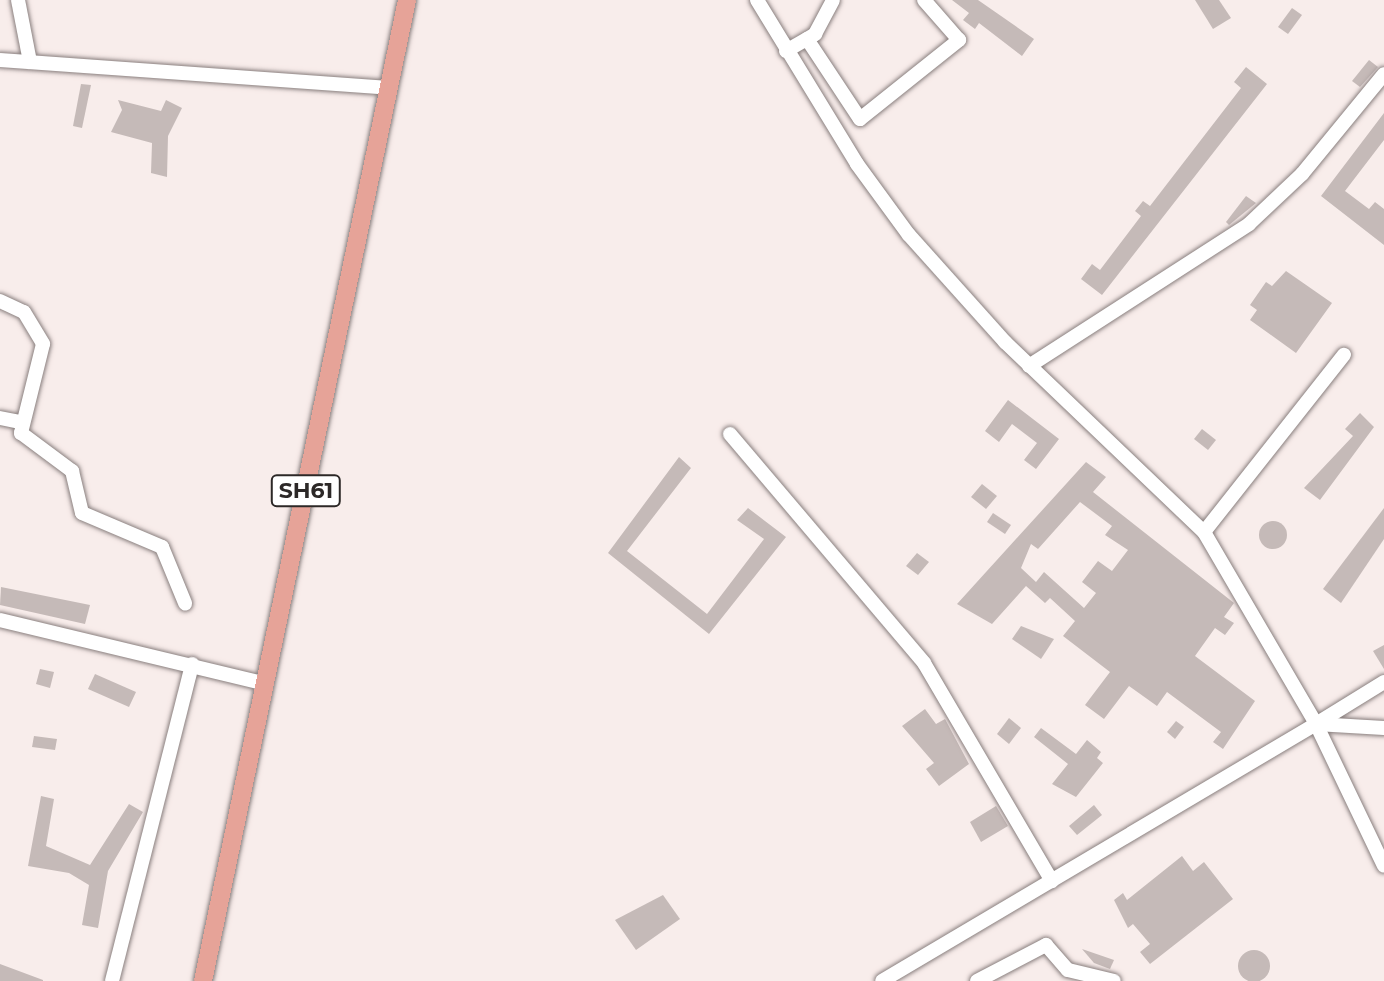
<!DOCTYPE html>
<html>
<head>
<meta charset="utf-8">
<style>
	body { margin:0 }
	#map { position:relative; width:1384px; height:981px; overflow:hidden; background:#f8edeb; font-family:Montserrat,sans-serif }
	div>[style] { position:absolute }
	.building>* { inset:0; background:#c5bab8 }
	.round { border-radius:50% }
	.roads { filter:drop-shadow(0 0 2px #897f7e) drop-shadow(0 0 2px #897f7e) }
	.minor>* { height:14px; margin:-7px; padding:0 7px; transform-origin:7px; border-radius:7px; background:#fff }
	.major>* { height:18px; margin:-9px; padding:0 9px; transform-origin:9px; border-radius:9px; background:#e6a398 }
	span { translate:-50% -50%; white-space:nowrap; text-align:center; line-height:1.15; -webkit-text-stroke:8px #fff; paint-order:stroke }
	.shield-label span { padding:2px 6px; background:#fff; border:2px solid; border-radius:6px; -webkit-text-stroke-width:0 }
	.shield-label { font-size:22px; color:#2c2827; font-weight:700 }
</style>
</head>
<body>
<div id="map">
	<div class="building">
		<i style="clip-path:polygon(952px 0,978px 0,1034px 39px,1022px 56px,979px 23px,975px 29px,963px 20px,969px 13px)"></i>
		<i style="clip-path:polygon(1195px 0,1219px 0,1231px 18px,1213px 29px)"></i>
		<i style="clip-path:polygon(1292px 8px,1302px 15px,1288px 34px,1278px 27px)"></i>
		<i style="clip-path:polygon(1369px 60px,1378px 67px,1360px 87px,1352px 81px)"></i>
		<i style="clip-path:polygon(1246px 67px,1267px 84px,1102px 295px,1081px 279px,1092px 264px,1100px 270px,1141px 216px,1135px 211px,1143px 201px,1150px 206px,1241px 88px,1234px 82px)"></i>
		<i style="clip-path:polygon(81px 84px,91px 85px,82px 128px,73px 126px)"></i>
		<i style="clip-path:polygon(118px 100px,161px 111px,166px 100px,182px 108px,168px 136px,167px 177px,151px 173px,152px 143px,111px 132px,122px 110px)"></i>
		<i style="clip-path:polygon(1384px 113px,1384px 140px,1345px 191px,1369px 209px,1375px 202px,1384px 209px,1384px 245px,1321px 196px)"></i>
		<i style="clip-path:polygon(1246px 196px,1256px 203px,1229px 225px,1226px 222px)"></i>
		<i style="clip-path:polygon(1286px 271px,1332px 303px,1296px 353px,1250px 320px,1257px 310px,1250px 305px,1266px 282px,1272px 286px)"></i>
		<i style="clip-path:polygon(1008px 400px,1059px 439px,1036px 469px,1024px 460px,1037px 443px,1012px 424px,999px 442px,985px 431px)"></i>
		<i style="clip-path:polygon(1360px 413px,1374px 427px,1320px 500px,1304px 488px,1353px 436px,1345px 429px)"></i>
		<i style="clip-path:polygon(1202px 429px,1216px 440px,1208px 450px,1194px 439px)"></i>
		<i style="clip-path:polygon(679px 457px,691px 468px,627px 551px,707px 614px,764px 539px,737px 520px,748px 508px,786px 537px,709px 634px,608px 553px)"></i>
		<i style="clip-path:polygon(evenodd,1086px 462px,1106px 477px,1093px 492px,1234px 603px,1224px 617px,1234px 623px,1225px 635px,1215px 628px,1195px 656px,1255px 701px,1223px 749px,1213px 742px,1221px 732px,1167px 692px,1157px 706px,1129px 686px,1104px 719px,1085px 705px,1110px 672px,1063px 636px,1075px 621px,1050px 598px,1045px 603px,1026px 586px,992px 624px,957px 604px,1086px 462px,1080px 502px,1112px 526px,1105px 535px,1128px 550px,1112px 571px,1098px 561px,1082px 582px,1096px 593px,1084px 608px,1044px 572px,1036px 582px,1021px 568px,1031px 544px,1038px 549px,1080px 502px)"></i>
		<i style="clip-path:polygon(982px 484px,997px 496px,986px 509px,971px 497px)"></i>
		<i style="clip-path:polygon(1384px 508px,1384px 539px,1341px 603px,1323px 589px)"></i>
		<i style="clip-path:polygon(993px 513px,1011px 525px,1005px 534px,987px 522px)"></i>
		<i class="round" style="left:1259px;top:521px;width:28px;height:28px"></i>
		<i style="clip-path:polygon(917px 553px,929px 562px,918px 575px,906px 566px)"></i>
		<i style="clip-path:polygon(1px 587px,90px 605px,85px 624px,0 605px)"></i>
		<i style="clip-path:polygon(1021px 626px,1054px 639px,1041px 659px,1012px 639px)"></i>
		<i style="clip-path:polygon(1384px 645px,1384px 669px,1373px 651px)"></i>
		<i style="clip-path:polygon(40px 669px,54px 672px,50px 688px,36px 684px)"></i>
		<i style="clip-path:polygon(95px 674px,136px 692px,129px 707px,88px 689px)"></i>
		<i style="clip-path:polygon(925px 709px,936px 724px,945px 719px,969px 764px,939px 786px,926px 769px,934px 763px,902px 726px)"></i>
		<i style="clip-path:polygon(1009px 718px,1021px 728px,1009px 744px,997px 734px)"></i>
		<i style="clip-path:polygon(1176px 721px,1184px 727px,1175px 739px,1167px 732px)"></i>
		<i style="clip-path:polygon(1041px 728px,1076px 754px,1087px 740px,1101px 752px,1097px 758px,1103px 763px,1076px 797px,1052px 784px,1068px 764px,1034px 737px)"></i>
		<i style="clip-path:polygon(34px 736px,57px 739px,55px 750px,32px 747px)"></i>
		<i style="clip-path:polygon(41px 796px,54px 799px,46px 846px,90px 865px,129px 804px,143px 812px,108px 871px,98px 928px,82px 925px,89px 885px,69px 873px,28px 866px)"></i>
		<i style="clip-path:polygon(1094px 805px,1102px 815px,1077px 835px,1069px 826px)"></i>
		<i style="clip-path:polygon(996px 806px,1008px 826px,981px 842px,970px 822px)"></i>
		<i style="clip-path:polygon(1182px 856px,1193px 871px,1204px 862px,1233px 899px,1150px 964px,1140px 952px,1150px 944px,1133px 924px,1128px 928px,1114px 900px,1123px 893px,1127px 900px)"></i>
		<i style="clip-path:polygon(663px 895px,680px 919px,636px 950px,615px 920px)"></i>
		<i style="clip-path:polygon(1082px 949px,1114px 960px,1110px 969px,1094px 963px)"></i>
		<i class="round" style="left:1238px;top:950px;width:32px;height:32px"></i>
		<i style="clip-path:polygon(0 964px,43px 980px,43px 981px,0 981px)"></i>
	</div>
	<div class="roads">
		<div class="minor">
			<i style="left:18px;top:0;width:63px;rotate:79deg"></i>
			<i style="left:757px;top:0;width:192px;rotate:58.6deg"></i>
			<i style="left:857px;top:164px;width:88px;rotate:53.8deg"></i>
			<i style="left:909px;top:235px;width:144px;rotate:48.1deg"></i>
			<i style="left:1005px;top:342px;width:275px;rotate:43.7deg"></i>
			<i style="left:1204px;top:532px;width:222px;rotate:59.7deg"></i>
			<i style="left:1316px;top:724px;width:504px;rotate:149.37deg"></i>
			<i style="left:807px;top:39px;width:96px;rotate:56.5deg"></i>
			<i style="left:860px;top:119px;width:127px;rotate:-38.6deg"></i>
			<i style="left:959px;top:40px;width:53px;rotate:-131.2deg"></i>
			<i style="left:786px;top:51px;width:34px;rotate:-30deg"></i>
			<i style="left:815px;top:34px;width:38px;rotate:-62deg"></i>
			<i style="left:0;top:60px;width:390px;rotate:4.1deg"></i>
			<i style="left:0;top:301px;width:26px;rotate:25deg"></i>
			<i style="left:24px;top:312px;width:37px;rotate:59deg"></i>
			<i style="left:43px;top:344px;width:92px;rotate:103.9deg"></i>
			<i style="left:21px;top:433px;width:64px;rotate:36.7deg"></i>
			<i style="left:72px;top:471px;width:43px;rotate:76.6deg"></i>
			<i style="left:82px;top:513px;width:87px;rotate:23deg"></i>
			<i style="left:162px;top:547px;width:61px;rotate:67.7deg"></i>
			<i style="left:1029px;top:366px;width:262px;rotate:-32.8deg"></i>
			<i style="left:1249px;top:224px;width:73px;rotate:-43.3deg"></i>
			<i style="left:1302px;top:174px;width:129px;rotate:-50.6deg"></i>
			<i style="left:0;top:418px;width:21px;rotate:11deg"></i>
			<i style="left:730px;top:434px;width:300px;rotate:49.7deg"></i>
			<i style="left:924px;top:663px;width:253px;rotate:59.6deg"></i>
			<i style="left:1204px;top:532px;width:226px;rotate:-51.7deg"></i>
			<i style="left:0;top:620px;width:274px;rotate:13.5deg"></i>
			<i style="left:1316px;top:724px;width:157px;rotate:64.4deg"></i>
			<i style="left:1316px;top:724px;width:80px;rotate:-31.7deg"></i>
			<i style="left:1316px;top:724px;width:68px;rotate:3.4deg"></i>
			<i style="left:112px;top:981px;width:327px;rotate:-75.8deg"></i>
			<i style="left:977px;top:981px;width:78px;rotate:-27.6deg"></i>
			<i style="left:1046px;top:945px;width:33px;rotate:49deg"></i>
			<i style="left:1068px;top:970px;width:47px;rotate:13.4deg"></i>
		</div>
		<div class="major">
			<i style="left:203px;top:981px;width:1002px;rotate:-78.25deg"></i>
		</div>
	</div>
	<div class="shield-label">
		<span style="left:306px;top:491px">SH61</span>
	</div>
</div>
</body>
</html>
